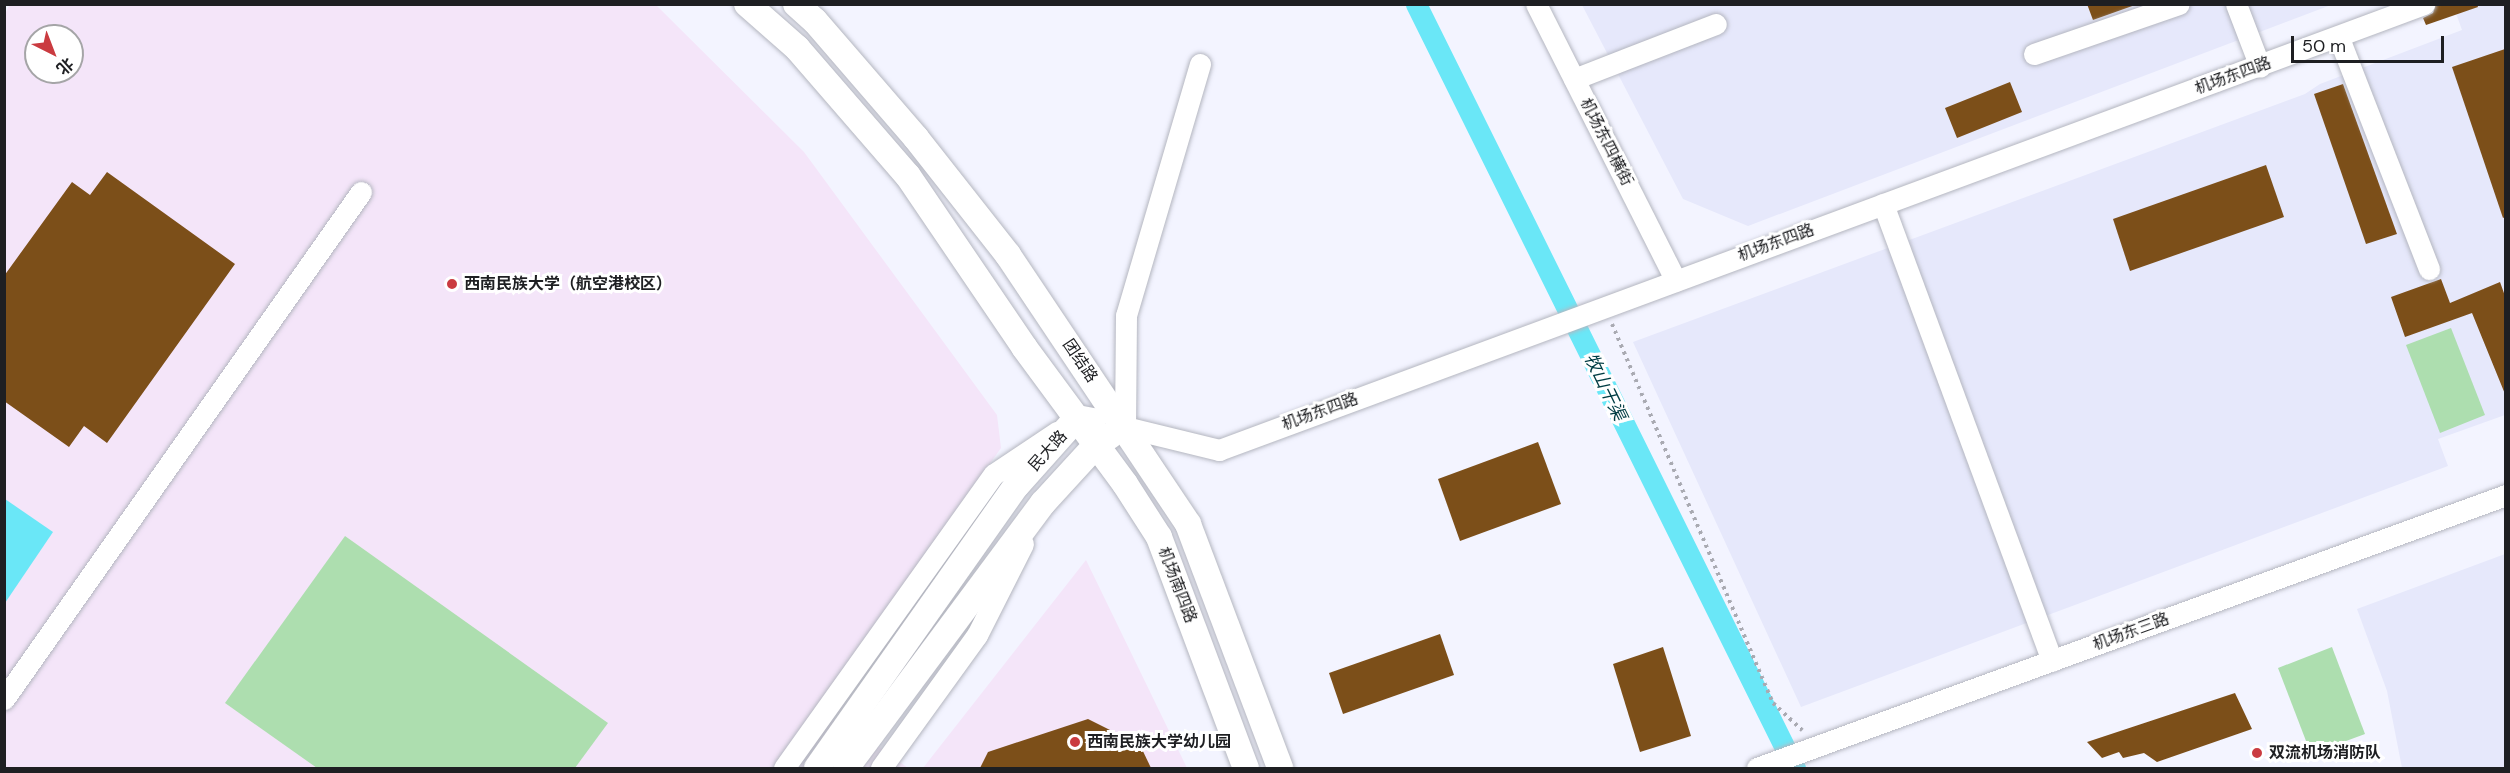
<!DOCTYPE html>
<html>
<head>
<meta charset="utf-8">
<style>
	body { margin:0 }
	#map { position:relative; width:2510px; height:773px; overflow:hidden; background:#f3f4ff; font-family:"DM Sans","Noto Sans SC",sans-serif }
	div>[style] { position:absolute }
	.built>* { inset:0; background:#e6e8fb }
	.education>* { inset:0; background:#f4e5f9 }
	.green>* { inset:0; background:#addeaf }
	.water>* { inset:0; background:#6ae7f7 }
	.canal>* { height:21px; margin:-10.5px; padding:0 10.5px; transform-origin:10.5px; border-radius:10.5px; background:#6ae7f7 }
	.building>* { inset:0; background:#7c4f19 }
	.path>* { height:4px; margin-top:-2px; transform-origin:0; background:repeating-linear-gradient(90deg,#a9aab2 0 3px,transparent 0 7.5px) }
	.roads { filter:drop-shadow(0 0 2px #b4b6c0) drop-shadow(0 0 2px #b4b6c0) }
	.minor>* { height:21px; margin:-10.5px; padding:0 10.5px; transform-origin:10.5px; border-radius:10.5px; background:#fff }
	.major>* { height:26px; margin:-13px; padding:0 13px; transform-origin:13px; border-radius:13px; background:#fff }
	.dots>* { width:16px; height:16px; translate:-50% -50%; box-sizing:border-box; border:3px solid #fff; border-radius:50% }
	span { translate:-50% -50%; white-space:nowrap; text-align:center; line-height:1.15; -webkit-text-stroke:6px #fff; paint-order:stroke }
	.street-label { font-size:16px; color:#1e1f22 }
	.poi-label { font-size:16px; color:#1e1f22; font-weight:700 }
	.left { translate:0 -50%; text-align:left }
	.water-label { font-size:18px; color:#003d44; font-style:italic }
	.frame { position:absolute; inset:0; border:6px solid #1e1f22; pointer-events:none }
	.north { position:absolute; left:24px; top:24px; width:60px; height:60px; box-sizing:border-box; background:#fff; border:2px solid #a5a5a7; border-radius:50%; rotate:138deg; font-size:16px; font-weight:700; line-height:24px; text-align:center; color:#1e1f22 }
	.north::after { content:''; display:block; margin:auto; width:21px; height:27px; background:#ca3b40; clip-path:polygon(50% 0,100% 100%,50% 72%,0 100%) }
	.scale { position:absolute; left:2291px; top:36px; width:153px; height:27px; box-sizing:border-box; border:3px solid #1e1f22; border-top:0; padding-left:8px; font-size:18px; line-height:21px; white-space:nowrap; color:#1e1f22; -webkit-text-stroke:4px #fff; paint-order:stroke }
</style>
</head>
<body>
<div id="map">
	<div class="built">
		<i style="clip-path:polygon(1582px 5px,2331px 5px,1748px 226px,1683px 199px)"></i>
		<i style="clip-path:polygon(2453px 5px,2505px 5px,2505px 415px,2438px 439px,2448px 466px,1801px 707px,1633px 342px,2305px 94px,2320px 84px,2462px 30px)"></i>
		<i style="clip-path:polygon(2505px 554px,2505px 768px,2402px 768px,2387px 691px,2357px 609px)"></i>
	</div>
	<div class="education">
		<i style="clip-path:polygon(evenodd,10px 4px,656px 5px,804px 152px,997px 415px,1001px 448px,816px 707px,835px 722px,803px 768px,5px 768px,4px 16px,10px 4px,36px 36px,72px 36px,72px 72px,36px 72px,36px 36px)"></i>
		<i style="clip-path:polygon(1086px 560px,1187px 768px,923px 768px)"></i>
		<i style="clip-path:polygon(878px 746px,908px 768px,862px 768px)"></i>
	</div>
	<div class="green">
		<i style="clip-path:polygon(2451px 328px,2485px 415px,2440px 433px,2406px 345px)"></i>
		<i style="clip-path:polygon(345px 536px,608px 723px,575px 768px,317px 768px,225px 703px)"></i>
		<i style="clip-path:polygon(2332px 647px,2365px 734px,2311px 754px,2278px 668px)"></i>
	</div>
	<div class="water">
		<i style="clip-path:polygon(5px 499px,53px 532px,5px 603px)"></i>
	</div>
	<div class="canal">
		<i style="left:1416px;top:4px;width:853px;rotate:63.62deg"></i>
	</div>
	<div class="building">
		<i style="clip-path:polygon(2087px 4px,2138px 4px,2093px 20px)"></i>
		<i style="clip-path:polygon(2436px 4px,2477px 4px,2478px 7px,2426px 25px,2423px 18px,2433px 13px)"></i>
		<i style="clip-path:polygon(2505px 49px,2505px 217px,2503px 218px,2452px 67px)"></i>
		<i style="clip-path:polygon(2010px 82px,2022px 112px,1957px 138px,1945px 108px)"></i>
		<i style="clip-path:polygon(2343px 84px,2397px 234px,2366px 244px,2314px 94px)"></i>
		<i style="clip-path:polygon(2266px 165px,2284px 217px,2130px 271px,2113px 219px)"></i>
		<i style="clip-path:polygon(107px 172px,235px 264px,107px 443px,84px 426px,69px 447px,4px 401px,4px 276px,72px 182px,90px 195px)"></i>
		<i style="clip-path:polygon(2441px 279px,2450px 303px,2500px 282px,2505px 296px,2505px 394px,2472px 313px,2405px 337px,2391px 297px)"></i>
		<i style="clip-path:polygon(1538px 442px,1561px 504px,1460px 541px,1438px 479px)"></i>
		<i style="clip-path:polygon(1440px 634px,1454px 675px,1343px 714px,1329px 673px)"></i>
		<i style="clip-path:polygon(1663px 647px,1691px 736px,1640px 752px,1613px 664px)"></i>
		<i style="clip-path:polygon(2235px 693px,2252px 729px,2157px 762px,2144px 753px,2123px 758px,2119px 752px,2102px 758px,2087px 742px)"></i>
		<i style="clip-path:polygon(1088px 719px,1140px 745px,1151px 768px,980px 768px,988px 752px)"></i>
	</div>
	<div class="path">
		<i style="left:1612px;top:324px;width:412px;rotate:67deg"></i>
		<i style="left:1773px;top:703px;width:40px;rotate:43deg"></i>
	</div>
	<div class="roads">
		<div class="minor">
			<i style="left:1536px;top:4px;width:310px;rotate:63.2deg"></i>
			<i style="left:2236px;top:4px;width:67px;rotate:69.1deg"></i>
			<i style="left:2339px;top:38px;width:248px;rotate:68.7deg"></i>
			<i style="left:2034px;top:54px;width:153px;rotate:-19deg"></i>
			<i style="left:1200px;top:64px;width:262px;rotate:106.4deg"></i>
			<i style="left:1126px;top:315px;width:112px;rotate:90.5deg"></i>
			<i style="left:1125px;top:427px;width:97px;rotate:13.7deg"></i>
			<i style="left:1219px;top:450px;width:1285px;rotate:-20.31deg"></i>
			<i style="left:1574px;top:79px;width:152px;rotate:-21.2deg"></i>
			<i style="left:1883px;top:204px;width:487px;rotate:69.7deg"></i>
			<i style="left:4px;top:699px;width:620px;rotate:-54.85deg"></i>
			<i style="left:784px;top:768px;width:361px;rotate:-54.5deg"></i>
			<i style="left:994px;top:474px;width:76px;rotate:-33.7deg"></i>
			<i style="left:881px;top:768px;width:164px;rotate:-54.2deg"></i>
			<i style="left:977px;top:635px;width:102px;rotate:-63.2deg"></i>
			<i style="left:1757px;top:768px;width:797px;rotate:-20.03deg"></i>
		</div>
		<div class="major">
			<i style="left:747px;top:4px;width:67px;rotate:41.3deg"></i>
			<i style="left:797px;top:48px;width:169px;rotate:49.1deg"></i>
			<i style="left:908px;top:176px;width:207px;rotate:55.8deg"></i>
			<i style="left:1024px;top:347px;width:170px;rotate:53.6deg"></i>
			<i style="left:1125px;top:484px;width:63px;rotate:57.3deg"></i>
			<i style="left:1159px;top:537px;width:247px;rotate:69.4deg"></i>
			<i style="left:796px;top:4px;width:25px;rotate:42deg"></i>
			<i style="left:815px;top:21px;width:155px;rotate:49.2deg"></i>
			<i style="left:916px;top:138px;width:149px;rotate:51.8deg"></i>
			<i style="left:1008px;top:255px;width:324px;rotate:56.2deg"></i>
			<i style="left:1188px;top:524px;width:261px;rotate:69.3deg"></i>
			<i style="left:817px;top:768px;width:347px;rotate:-54.8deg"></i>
			<i style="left:1017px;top:485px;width:90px;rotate:-48.2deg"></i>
			<i style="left:1077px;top:418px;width:16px;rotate:11deg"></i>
			<i style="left:846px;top:768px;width:330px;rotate:-53.4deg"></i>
			<i style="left:1043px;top:503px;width:80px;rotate:-47.5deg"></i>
			<i style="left:1097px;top:444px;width:15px;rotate:-32deg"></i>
		</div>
	</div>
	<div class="dots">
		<i style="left:452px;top:284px;background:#ca3b40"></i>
		<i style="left:1075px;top:742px;background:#ca3b40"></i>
		<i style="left:2257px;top:753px;background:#ca3b40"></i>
	</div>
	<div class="street-label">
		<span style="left:2233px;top:76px;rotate:-20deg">机场东四路</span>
		<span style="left:1606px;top:142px;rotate:63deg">机场东四横街</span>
		<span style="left:1776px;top:243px;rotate:-20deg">机场东四路</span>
		<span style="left:1080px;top:361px;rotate:56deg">团结路</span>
		<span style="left:1320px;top:412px;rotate:-20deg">机场东四路</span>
		<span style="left:1048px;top:451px;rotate:-48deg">民大路</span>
		<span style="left:1177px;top:585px;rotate:69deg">机场南四路</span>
		<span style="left:2131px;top:632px;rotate:-20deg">机场东三路</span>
	</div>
	<div class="poi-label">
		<span class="left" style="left:464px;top:284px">西南民族大学（航空港校区）</span>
		<span class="left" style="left:1087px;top:742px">西南民族大学幼儿园</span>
		<span class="left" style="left:2269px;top:753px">双流机场消防队</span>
	</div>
	<div class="water-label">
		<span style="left:1605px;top:387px;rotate:64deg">牧山干渠</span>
	</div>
	<div class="frame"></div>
	<div class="north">北</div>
	<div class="scale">50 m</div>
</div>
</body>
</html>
